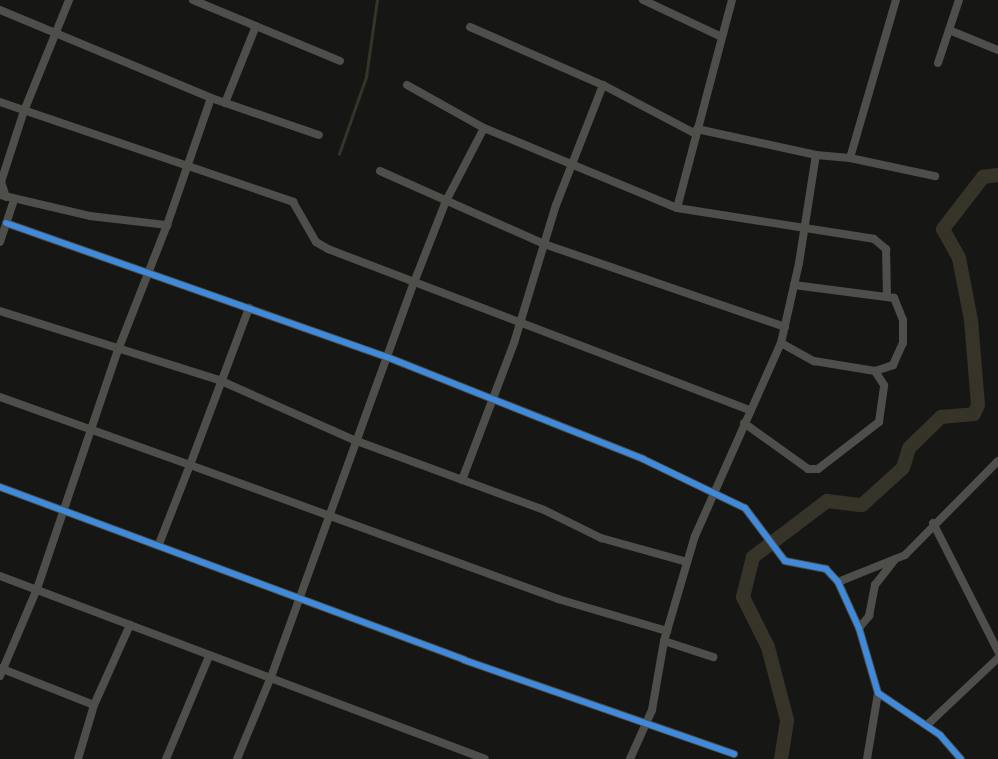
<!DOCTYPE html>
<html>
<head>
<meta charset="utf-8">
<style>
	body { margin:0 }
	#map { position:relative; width:998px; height:759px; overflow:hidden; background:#161615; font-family:"Fira Sans Condensed",sans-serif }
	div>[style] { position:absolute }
	.stream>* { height:2.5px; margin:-1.25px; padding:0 1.25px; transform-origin:1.25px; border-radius:1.25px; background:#363329 }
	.river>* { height:14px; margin:-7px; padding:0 7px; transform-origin:7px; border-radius:7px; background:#363329 }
	.minor>* { height:8px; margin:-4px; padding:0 4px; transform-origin:4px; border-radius:4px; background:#4e4e4a }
	.cycleway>* { height:6px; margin:-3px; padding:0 3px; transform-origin:3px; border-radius:3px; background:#408adc }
	span { translate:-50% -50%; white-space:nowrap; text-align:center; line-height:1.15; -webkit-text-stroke:4px #111110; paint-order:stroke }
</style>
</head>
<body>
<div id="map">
	<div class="stream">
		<i style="left:339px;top:154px;width:82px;rotate:-70.7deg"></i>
		<i style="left:366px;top:77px;width:78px;rotate:-81.9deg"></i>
	</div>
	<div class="river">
		<i style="left:781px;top:759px;width:39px;rotate:-81deg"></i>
		<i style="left:787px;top:720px;width:75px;rotate:-104.6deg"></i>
		<i style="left:768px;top:647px;width:56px;rotate:-116.6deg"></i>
		<i style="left:743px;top:597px;width:41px;rotate:-76deg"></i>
		<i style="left:753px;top:557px;width:93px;rotate:-37.1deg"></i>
		<i style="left:827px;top:501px;width:35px;rotate:7deg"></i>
		<i style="left:862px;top:505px;width:55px;rotate:-42.1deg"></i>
		<i style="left:903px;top:468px;width:21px;rotate:-73deg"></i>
		<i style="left:909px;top:448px;width:45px;rotate:-44.1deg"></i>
		<i style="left:941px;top:417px;width:33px;rotate:-5deg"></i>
		<i style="left:974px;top:414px;width:10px;rotate:-66deg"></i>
		<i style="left:978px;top:405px;width:85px;rotate:-94.7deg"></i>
		<i style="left:971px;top:320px;width:63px;rotate:-101deg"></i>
		<i style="left:959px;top:258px;width:33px;rotate:-119deg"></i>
		<i style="left:943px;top:229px;width:66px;rotate:-52.4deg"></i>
		<i style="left:983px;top:177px;width:15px;rotate:-8deg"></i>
	</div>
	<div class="minor">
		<i style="left:193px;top:0;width:159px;rotate:22.5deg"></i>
		<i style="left:643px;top:0;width:85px;rotate:25.1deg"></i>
		<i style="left:0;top:10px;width:229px;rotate:22.6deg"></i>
		<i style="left:211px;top:98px;width:114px;rotate:18.9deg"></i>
		<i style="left:470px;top:27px;width:145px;rotate:23.6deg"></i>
		<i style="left:949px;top:30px;width:53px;rotate:22.2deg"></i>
		<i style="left:938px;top:63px;width:66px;rotate:-71.6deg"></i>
		<i style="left:407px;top:85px;width:88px;rotate:29.2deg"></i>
		<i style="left:484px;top:128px;width:209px;rotate:22.5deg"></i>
		<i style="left:677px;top:208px;width:215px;rotate:-75.2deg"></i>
		<i style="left:0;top:102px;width:310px;rotate:18.8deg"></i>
		<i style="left:293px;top:202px;width:46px;rotate:60.1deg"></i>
		<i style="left:316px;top:242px;width:14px;rotate:30deg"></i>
		<i style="left:328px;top:249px;width:451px;rotate:20.9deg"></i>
		<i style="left:225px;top:103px;width:83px;rotate:-68.1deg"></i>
		<i style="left:697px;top:129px;width:122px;rotate:12.3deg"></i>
		<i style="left:816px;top:155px;width:34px;rotate:5deg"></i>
		<i style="left:850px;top:158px;width:87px;rotate:12deg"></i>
		<i style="left:850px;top:158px;width:165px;rotate:-73.8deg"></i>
		<i style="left:380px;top:171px;width:180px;rotate:24deg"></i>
		<i style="left:544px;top:244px;width:255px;rotate:19deg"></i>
		<i style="left:0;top:195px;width:92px;rotate:13.1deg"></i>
		<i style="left:90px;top:216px;width:78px;rotate:6.7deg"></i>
		<i style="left:167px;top:225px;width:134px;rotate:-70.9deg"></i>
		<i style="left:6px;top:197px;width:16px;rotate:-108deg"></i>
		<i style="left:1px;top:182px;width:75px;rotate:-72.1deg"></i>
		<i style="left:24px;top:111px;width:120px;rotate:-67.9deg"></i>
		<i style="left:677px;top:208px;width:199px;rotate:8.9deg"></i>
		<i style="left:874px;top:239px;width:16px;rotate:40deg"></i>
		<i style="left:886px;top:249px;width:46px;rotate:88.8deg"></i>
		<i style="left:6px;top:223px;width:404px;rotate:19.4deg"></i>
		<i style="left:387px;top:357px;width:276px;rotate:21.7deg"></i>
		<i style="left:643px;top:459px;width:113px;rotate:25.7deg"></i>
		<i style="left:745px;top:508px;width:66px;rotate:53deg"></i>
		<i style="left:785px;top:561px;width:42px;rotate:11deg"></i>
		<i style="left:826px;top:569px;width:18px;rotate:47deg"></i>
		<i style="left:838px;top:582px;width:51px;rotate:65.5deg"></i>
		<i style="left:859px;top:628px;width:68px;rotate:73.7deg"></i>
		<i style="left:878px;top:693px;width:75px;rotate:34.1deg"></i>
		<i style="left:940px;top:735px;width:32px;rotate:49deg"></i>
		<i style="left:0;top:242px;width:44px;rotate:-71.6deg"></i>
		<i style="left:0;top:311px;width:230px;rotate:17.5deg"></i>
		<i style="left:219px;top:380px;width:148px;rotate:24deg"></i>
		<i style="left:354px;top:440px;width:202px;rotate:20.2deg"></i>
		<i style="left:544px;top:510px;width:64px;rotate:26.2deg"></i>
		<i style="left:601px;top:538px;width:89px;rotate:15.6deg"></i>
		<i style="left:781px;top:343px;width:38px;rotate:29deg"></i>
		<i style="left:814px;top:361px;width:62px;rotate:9.3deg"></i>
		<i style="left:875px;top:371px;width:19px;rotate:-18deg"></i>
		<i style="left:893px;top:365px;width:24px;rotate:-66deg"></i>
		<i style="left:903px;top:343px;width:23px;rotate:-90deg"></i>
		<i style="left:903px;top:320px;width:24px;rotate:-112deg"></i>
		<i style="left:894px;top:298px;width:101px;rotate:-172.6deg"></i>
		<i style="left:0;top:397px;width:202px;rotate:19.7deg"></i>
		<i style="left:190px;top:465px;width:168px;rotate:-69.4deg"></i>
		<i style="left:744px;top:423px;width:79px;rotate:35.7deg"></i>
		<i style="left:808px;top:469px;width:10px"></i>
		<i style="left:818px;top:469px;width:77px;rotate:-37.6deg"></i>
		<i style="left:879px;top:422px;width:37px;rotate:-82deg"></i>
		<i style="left:884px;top:385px;width:17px;rotate:-123deg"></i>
		<i style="left:462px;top:480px;width:147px;rotate:-69.2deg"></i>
		<i style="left:514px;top:343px;width:144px;rotate:-73.1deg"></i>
		<i style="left:556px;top:205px;width:129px;rotate:-68.6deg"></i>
		<i style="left:603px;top:85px;width:105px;rotate:27.8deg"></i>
		<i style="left:0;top:487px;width:495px;rotate:20.4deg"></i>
		<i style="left:464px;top:660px;width:286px;rotate:19.2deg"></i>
		<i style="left:933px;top:523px;width:144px;rotate:63.1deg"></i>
		<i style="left:159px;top:544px;width:85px;rotate:-68.6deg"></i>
		<i style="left:190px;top:465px;width:392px;rotate:20deg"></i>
		<i style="left:558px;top:599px;width:114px;rotate:16.4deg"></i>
		<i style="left:0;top:576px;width:518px;rotate:20.67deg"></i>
		<i style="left:838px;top:582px;width:72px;rotate:-21.9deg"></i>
		<i style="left:905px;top:555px;width:132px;rotate:-45.3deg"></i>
		<i style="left:859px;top:628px;width:16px;rotate:-50deg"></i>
		<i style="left:869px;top:616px;width:32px;rotate:-79deg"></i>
		<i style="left:875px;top:585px;width:33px;rotate:-52deg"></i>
		<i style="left:664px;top:641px;width:52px;rotate:18.1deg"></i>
		<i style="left:0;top:668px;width:101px;rotate:21.5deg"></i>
		<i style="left:94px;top:705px;width:88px;rotate:-65.8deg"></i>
		<i style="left:0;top:676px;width:95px;rotate:-67deg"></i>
		<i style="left:37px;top:589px;width:252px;rotate:-71.3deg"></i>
		<i style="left:118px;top:350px;width:134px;rotate:-68.6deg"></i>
		<i style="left:927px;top:725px;width:98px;rotate:-43.3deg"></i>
		<i style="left:78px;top:759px;width:56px;rotate:-73.5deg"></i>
		<i style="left:166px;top:759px;width:112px;rotate:-67.3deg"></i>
		<i style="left:237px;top:759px;width:89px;rotate:-67.5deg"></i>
		<i style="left:271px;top:677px;width:422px;rotate:-70.1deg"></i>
		<i style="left:415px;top:280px;width:85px;rotate:-68.6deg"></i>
		<i style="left:446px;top:201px;width:82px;rotate:-62.5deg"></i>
		<i style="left:630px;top:759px;width:54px;rotate:-65.8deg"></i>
		<i style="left:652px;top:710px;width:70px;rotate:-80.1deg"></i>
		<i style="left:664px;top:641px;width:109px;rotate:-73.6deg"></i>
		<i style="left:695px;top:536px;width:211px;rotate:-66deg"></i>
		<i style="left:781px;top:343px;width:82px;rotate:-77.3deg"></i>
		<i style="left:799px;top:263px;width:109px;rotate:-81.1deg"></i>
		<i style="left:867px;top:759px;width:67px;rotate:-80.5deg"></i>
	</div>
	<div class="cycleway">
		<i style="left:6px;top:223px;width:404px;rotate:19.4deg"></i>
		<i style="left:387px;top:357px;width:276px;rotate:21.7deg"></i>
		<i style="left:643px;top:459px;width:113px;rotate:25.7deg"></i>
		<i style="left:745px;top:508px;width:66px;rotate:53deg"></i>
		<i style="left:785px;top:561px;width:42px;rotate:11deg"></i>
		<i style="left:826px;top:569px;width:18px;rotate:47deg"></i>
		<i style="left:838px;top:582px;width:51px;rotate:65.5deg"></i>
		<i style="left:859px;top:628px;width:68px;rotate:73.7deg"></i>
		<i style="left:878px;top:693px;width:75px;rotate:34.1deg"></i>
		<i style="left:940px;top:735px;width:32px;rotate:49deg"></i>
		<i style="left:0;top:487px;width:495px;rotate:20.4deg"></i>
		<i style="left:464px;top:660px;width:286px;rotate:19.2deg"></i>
	</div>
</div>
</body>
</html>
